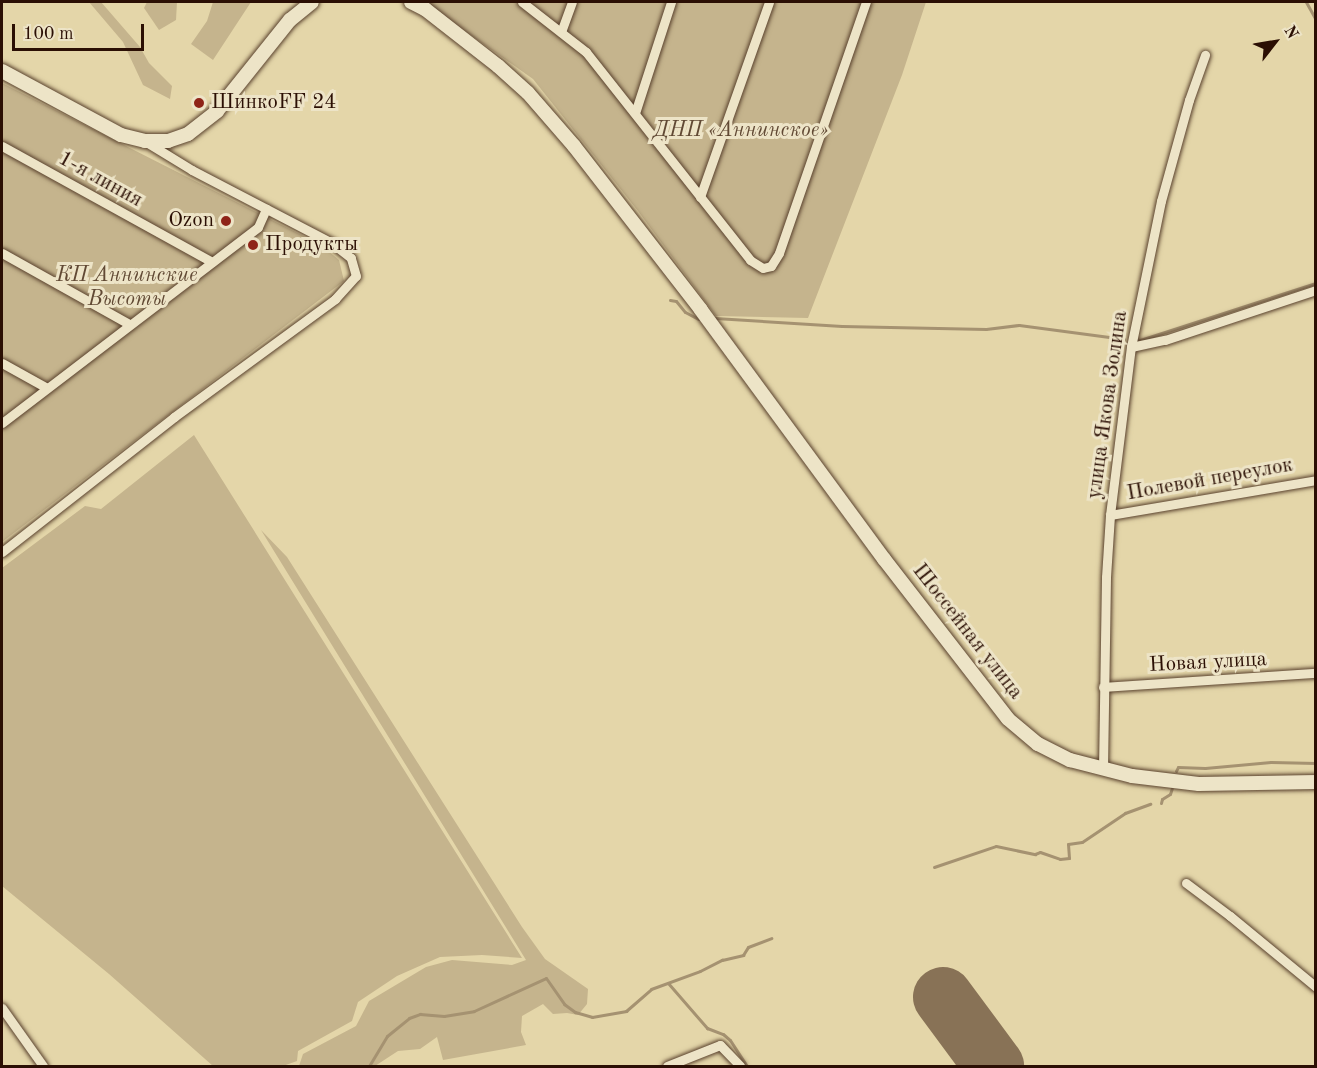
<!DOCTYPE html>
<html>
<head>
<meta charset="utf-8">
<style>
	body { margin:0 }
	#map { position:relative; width:1317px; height:1068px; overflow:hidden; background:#e4d6a9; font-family:"Old Standard TT",serif }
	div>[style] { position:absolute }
	.green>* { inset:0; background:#c5b48d }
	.stream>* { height:3px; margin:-1.5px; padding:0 1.5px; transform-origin:1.5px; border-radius:1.5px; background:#a59271 }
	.runway>* { height:60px; margin:-30px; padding:0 30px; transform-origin:30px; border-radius:30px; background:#887256 }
	.roads { filter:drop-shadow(0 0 2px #59412d) drop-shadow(0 0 2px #59412d) }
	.street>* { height:9px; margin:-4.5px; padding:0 4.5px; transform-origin:4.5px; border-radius:4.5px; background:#ede4c7 }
	.secondary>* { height:14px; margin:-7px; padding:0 7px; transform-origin:7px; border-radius:7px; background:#ede4c7 }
	.dots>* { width:16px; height:16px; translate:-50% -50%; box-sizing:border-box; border:3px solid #ede4c7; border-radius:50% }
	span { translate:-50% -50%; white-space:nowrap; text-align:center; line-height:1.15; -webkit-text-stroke:6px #ede4c7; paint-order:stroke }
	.poi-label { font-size:21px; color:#2b0f04 }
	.left { translate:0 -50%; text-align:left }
	.right { translate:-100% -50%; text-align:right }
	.park-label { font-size:21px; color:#614934; font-style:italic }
	.street-label { font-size:21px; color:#2b0f04 }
	.frame { position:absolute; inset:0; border:3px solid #2b0f04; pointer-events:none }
	.north { position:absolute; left:1245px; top:12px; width:60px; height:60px; -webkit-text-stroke:4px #ede4c7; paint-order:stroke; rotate:59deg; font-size:16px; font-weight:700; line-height:24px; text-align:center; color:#2b0f04 }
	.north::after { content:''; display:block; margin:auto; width:21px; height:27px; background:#2b0f04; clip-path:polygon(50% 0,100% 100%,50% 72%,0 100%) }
	.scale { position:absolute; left:12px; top:24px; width:132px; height:27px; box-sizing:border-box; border:3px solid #2b0f04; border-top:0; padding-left:8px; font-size:18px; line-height:21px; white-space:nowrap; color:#2b0f04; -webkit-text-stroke:4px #ede4c7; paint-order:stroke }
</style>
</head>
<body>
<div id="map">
	<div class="green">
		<i style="clip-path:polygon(89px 2px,101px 2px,140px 47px,149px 63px,172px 86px,170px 99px,143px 85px,123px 42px)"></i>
		<i style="clip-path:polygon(147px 2px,177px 2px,176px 20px,159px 30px,144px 8px)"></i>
		<i style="clip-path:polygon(213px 2px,251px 2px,213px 60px,191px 44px,207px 21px)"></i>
		<i style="clip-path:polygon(424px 2px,926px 2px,902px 75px,808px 318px,716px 316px,638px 211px,533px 79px)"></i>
		<i style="clip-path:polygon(2px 83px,321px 245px,339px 260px,344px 281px,2px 542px)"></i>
		<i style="clip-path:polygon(194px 435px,522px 958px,482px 955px,440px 957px,397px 976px,358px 1002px,352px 1021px,298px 1051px,297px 1061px,283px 1066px,213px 1066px,109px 974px,2px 886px,2px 568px,85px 506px,101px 509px)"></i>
		<i style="clip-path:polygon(261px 530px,287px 557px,522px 927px,545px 959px,588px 989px,587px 1004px,578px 1015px,567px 1013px,553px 1014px,543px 1004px,522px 1016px,521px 1032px,526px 1045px,443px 1060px,437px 1037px,420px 1049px,398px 1051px,375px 1066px,299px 1066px,303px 1054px,356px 1026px,369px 1001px,426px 967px,452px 960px,512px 965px,526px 960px)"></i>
	</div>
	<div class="stream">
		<i style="left:1306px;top:2px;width:21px;rotate:61deg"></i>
		<i style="left:670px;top:300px;width:6px;rotate:9deg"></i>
		<i style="left:676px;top:301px;width:14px;rotate:51deg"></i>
		<i style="left:685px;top:312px;width:15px;rotate:28deg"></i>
		<i style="left:715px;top:318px;width:127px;rotate:3.6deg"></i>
		<i style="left:842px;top:326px;width:144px;rotate:1.2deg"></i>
		<i style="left:986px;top:329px;width:33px;rotate:-7deg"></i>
		<i style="left:1019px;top:325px;width:106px;rotate:7.6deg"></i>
		<i style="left:1137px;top:341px;width:188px;rotate:-18deg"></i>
		<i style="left:1176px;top:771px;width:4px;rotate:-63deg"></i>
		<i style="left:1178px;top:767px;width:27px;rotate:2deg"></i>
		<i style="left:1205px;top:768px;width:66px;rotate:-5.2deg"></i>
		<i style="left:1271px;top:762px;width:45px;rotate:1.3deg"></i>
		<i style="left:1161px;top:803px;width:4px;rotate:-76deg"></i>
		<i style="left:1162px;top:799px;width:9px;rotate:-32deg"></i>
		<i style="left:1170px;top:794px;width:6px;rotate:-72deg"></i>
		<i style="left:934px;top:867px;width:65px;rotate:-18.7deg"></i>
		<i style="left:996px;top:846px;width:40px;rotate:12deg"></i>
		<i style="left:1035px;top:854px;width:5px;rotate:-22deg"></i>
		<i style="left:1040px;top:852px;width:21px;rotate:19deg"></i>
		<i style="left:1060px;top:859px;width:9px;rotate:-6deg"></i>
		<i style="left:1069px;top:858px;width:14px;rotate:-94deg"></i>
		<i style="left:1068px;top:844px;width:14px;rotate:-8deg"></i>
		<i style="left:1082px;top:842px;width:52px;rotate:-34deg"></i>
		<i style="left:1125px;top:813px;width:27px;rotate:-20deg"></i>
		<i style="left:668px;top:983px;width:60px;rotate:49.1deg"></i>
		<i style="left:707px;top:1028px;width:17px;rotate:21deg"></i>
		<i style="left:723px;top:1034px;width:9px;rotate:41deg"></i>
		<i style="left:730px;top:1040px;width:31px;rotate:57deg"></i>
		<i style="left:369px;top:1066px;width:35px;rotate:-59deg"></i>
		<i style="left:387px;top:1036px;width:28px;rotate:-39deg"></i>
		<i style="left:409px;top:1018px;width:12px;rotate:-20deg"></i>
		<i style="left:420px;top:1014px;width:24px;rotate:5deg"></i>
		<i style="left:444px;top:1016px;width:30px;rotate:-9deg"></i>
		<i style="left:474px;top:1011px;width:79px;rotate:-24.6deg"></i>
		<i style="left:546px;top:978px;width:32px;rotate:55deg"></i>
		<i style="left:564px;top:1004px;width:14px;rotate:36deg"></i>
		<i style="left:575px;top:1012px;width:18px;rotate:16deg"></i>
		<i style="left:592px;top:1017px;width:35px;rotate:-10deg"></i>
		<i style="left:626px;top:1011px;width:33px;rotate:-41deg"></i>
		<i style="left:651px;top:989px;width:52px;rotate:-20.2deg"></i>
		<i style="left:700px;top:971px;width:25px;rotate:-27deg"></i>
		<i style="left:722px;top:960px;width:22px;rotate:-13deg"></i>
		<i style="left:743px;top:955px;width:9px;rotate:-58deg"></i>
		<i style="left:748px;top:947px;width:25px;rotate:-21deg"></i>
	</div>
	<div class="runway">
		<i style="left:943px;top:997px;width:86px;rotate:53.5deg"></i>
	</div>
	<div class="roads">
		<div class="street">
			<i style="left:522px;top:2px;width:81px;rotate:38deg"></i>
			<i style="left:586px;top:52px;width:265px;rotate:51.7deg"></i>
			<i style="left:750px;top:260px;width:15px;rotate:32deg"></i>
			<i style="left:763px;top:268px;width:8px;rotate:-14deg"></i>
			<i style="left:771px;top:266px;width:15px;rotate:-58deg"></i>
			<i style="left:779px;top:253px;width:266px;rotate:-70.9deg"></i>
			<i style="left:561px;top:32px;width:32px;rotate:-70deg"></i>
			<i style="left:635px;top:113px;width:117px;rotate:-72deg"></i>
			<i style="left:2px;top:146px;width:240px;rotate:28.9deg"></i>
			<i style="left:700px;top:197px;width:207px;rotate:-70.5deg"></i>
			<i style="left:2px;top:253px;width:145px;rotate:29.2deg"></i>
			<i style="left:1131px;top:347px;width:35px;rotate:-12deg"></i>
			<i style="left:1165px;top:340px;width:159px;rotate:-18.3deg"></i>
			<i style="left:2px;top:363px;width:51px;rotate:29.1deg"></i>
			<i style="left:2px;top:423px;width:322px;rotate:-37.4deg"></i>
			<i style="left:258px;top:227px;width:20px;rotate:-66deg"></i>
			<i style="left:1110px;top:515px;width:209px;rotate:-9.6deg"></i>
			<i style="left:2px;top:552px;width:219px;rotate:-38.1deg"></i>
			<i style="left:174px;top:417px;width:200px;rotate:-36.2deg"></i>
			<i style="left:335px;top:299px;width:31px;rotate:-48deg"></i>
			<i style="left:356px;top:276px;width:19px;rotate:-106deg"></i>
			<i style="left:351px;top:258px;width:24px;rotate:-142deg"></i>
			<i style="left:332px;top:243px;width:158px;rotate:-152.5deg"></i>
			<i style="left:192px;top:170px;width:52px;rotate:-148.5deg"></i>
			<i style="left:1103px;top:687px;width:213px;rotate:-3.8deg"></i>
			<i style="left:1103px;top:769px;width:192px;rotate:-89.1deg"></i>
			<i style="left:1106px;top:577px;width:62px;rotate:-86.3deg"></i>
			<i style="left:1110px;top:515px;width:169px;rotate:-82.9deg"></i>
			<i style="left:1131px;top:347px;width:149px;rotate:-78.4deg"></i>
			<i style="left:1161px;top:201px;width:105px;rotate:-74.5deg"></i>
			<i style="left:1189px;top:100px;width:48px;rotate:-70.4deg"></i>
			<i style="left:1186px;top:883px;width:55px;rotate:36.9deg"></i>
			<i style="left:1230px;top:916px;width:112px;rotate:39.5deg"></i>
			<i style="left:2px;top:1008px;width:71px;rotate:54.7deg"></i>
			<i style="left:667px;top:1066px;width:57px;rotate:-21.6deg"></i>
			<i style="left:720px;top:1045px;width:29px;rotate:46deg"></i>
		</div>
		<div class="secondary">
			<i style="left:411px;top:2px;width:16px;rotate:27deg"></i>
			<i style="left:425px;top:9px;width:93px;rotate:38deg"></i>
			<i style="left:498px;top:66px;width:40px;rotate:42deg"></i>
			<i style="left:528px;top:93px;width:70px;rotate:49deg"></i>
			<i style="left:574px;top:146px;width:207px;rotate:52.2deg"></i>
			<i style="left:701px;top:310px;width:309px;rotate:53.7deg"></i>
			<i style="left:884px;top:559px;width:202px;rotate:52.2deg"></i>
			<i style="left:1008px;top:719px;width:39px;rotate:40deg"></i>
			<i style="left:1038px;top:744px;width:36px;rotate:27deg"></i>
			<i style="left:1070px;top:760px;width:64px;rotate:14.5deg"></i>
			<i style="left:1132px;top:776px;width:67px;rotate:6.8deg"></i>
			<i style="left:1199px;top:784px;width:117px;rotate:-1deg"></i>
			<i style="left:2px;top:71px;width:135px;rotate:28.3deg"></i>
			<i style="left:121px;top:135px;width:25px;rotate:14deg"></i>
			<i style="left:145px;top:141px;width:23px"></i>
			<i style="left:168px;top:141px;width:21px;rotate:-19deg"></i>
			<i style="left:188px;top:134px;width:37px;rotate:-38deg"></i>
			<i style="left:217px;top:111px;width:117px;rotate:-51.3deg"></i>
			<i style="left:290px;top:20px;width:28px;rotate:-39deg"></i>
		</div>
	</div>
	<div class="dots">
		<i style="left:199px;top:103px;background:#8f2418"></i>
		<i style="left:226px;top:221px;background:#8f2418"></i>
		<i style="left:253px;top:245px;background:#8f2418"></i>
	</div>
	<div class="poi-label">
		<span class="left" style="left:211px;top:103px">ШинкоFF 24</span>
		<span class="right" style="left:214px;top:221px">Ozon</span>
		<span class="left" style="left:265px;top:245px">Продукты</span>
	</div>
	<div class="park-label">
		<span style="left:741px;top:131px">ДНП «Аннинское»</span>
		<span style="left:127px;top:288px">КП Аннинские<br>Высоты</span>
	</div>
	<div class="street-label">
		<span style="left:100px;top:180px;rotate:29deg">1-я линия</span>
		<span style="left:1108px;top:405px;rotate:-82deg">улица Якова Золина</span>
		<span style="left:1210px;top:480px;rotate:-10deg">Полевой переулок</span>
		<span style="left:967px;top:632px;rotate:52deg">Шоссейная улица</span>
		<span style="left:1208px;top:663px;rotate:-3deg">Новая улица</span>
	</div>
	<div class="frame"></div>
	<div class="north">N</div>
	<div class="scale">100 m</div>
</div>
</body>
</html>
